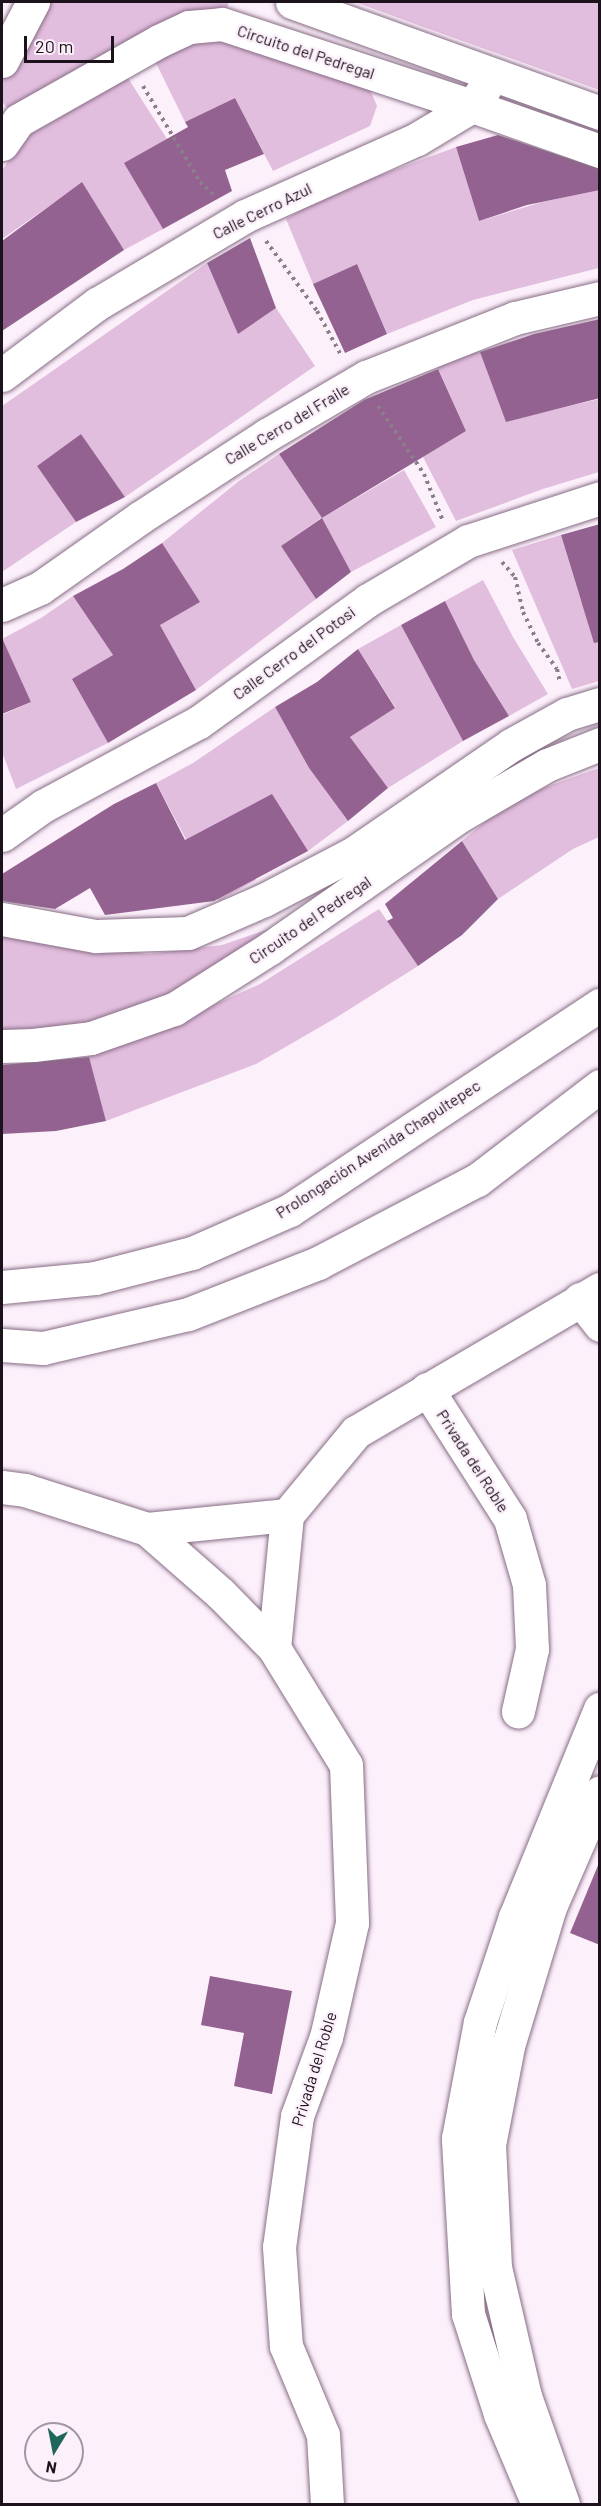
<!DOCTYPE html>
<html>
<head>
<meta charset="utf-8">
<style>
	body { margin:0 }
	#map { position:relative; width:601px; height:2506px; overflow:hidden; background:#fcf0fb; font-family:Barlow,sans-serif }
	div>[style] { position:absolute }
	.green>* { inset:0; background:#e2bede }
	.building>* { inset:0; background:#936290 }
	.path>* { height:4px; margin-top:-2px; transform-origin:0; background:repeating-linear-gradient(90deg,#8a7f8a 0 3px,transparent 0 7.5px) }
	.roads { filter:drop-shadow(0 0 2px #876d85) drop-shadow(0 0 2px #876d85) }
	.minor>* { height:33px; margin:-16.5px; padding:0 16.5px; transform-origin:16.5px; border-radius:16.5px; background:#fff }
	span { translate:-50% -50%; white-space:nowrap; text-align:center; line-height:1.15; -webkit-text-stroke:5px #fcf0fb; paint-order:stroke }
	.street-label { font-size:16px; color:#1c121c }
	.frame { position:absolute; inset:0; border:3px solid #1c121c; pointer-events:none }
	.north { position:absolute; left:24px; top:2422px; width:60px; height:60px; box-sizing:border-box; background:#fcf0fb; border:2px solid #a297a2; border-radius:50%; rotate:190deg; font-size:16px; font-weight:700; line-height:24px; text-align:center; color:#1c121c }
	.north::after { content:''; display:block; margin:auto; width:21px; height:27px; background:#20675b; clip-path:polygon(50% 0,100% 100%,50% 72%,0 100%) }
	.scale { position:absolute; left:24px; top:36px; width:90px; height:27px; box-sizing:border-box; border:3px solid #1c121c; border-top:0; padding-left:8px; font-size:18px; line-height:21px; white-space:nowrap; color:#1c121c; -webkit-text-stroke:4px #fcf0fb; paint-order:stroke }
</style>
</head>
<body>
<div id="map">
	<div class="green">
		<i style="clip-path:polygon(33px 2px,229px 2px,222px 24px,19px 120px,2px 102px,2px 61px)"></i>
		<i style="clip-path:polygon(355px 2px,599px 2px,599px 90px,415px 24px)"></i>
		<i style="clip-path:polygon(219px 35px,369px 87px,377px 106px,370px 126px,273px 171px,235px 98px,185px 122px,155px 61px,205px 37px)"></i>
		<i style="clip-path:polygon(126px 75px,167px 139px,125px 163px,163px 229px,124px 250px,82px 183px,2px 239px,2px 170px,27px 136px)"></i>
		<i style="clip-path:polygon(456px 147px,479px 221px,542px 202px,599px 190px,599px 268px,473px 300px,387px 334px,357px 264px,313px 284px,286px 219px,325px 196px)"></i>
		<i style="clip-path:polygon(207px 263px,238px 333px,276px 308px,315px 366px,125px 497px,81px 434px,37px 466px,76px 522px,2px 572px,2px 406px)"></i>
		<i style="clip-path:polygon(480px 350px,506px 421px,599px 399px,599px 472px,543px 489px,456px 521px,423px 457px,466px 431px,437px 366px)"></i>
		<i style="clip-path:polygon(279px 454px,322px 518px,404px 470px,436px 527px,351px 572px,321px 518px,281px 546px,316px 599px,196px 690px,160px 625px,162px 543px,239px 481px)"></i>
		<i style="clip-path:polygon(561px 535px,581px 601px,599px 597px,599px 681px,572px 689px,512px 550px)"></i>
		<i style="clip-path:polygon(483px 580px,513px 637px,548px 694px,509px 716px,474px 660px,445px 601px)"></i>
		<i style="clip-path:polygon(73px 596px,113px 655px,73px 679px,108px 743px,16px 789px,2px 752px,2px 715px,31px 702px,2px 639px,41px 618px)"></i>
		<i style="clip-path:polygon(401px 625px,463px 741px,388px 788px,350px 737px,395px 707px,358px 649px)"></i>
		<i style="clip-path:polygon(275px 707px,309px 768px,348px 821px,308px 851px,223px 821px,256px 880px,219px 901px,156px 783px,193px 763px)"></i>
		<i style="clip-path:polygon(599px 768px,599px 837px,573px 849px,498px 899px,462px 841px,500px 809px,543px 788px)"></i>
		<i style="clip-path:polygon(379px 909px,418px 966px,334px 1019px,256px 1064px,106px 1121px,88px 1054px,127px 1044px,260px 984px)"></i>
		<i style="clip-path:polygon(295px 920px,229px 964px,118px 1020px,2px 1036px,2px 930px,43px 942px,149px 954px,222px 945px)"></i>
	</div>
	<div class="building">
		<i style="clip-path:polygon(235px 98px,264px 154px,225px 170px,232px 191px,163px 229px,124px 163px,188px 127px,185px 122px)"></i>
		<i style="clip-path:polygon(498px 135px,600px 169px,600px 190px,527px 205px,479px 221px,456px 147px)"></i>
		<i style="clip-path:polygon(82px 182px,124px 250px,2px 331px,2px 241px)"></i>
		<i style="clip-path:polygon(250px 238px,276px 308px,238px 334px,207px 263px)"></i>
		<i style="clip-path:polygon(357px 264px,387px 334px,345px 353px,313px 284px)"></i>
		<i style="clip-path:polygon(600px 319px,600px 398px,506px 422px,480px 352px,534px 334px)"></i>
		<i style="clip-path:polygon(438px 369px,466px 431px,322px 518px,279px 454px,364px 400px)"></i>
		<i style="clip-path:polygon(81px 434px,125px 497px,76px 522px,37px 466px)"></i>
		<i style="clip-path:polygon(322px 518px,351px 572px,316px 599px,281px 546px)"></i>
		<i style="clip-path:polygon(600px 524px,600px 642px,594px 643px,561px 535px)"></i>
		<i style="clip-path:polygon(162px 543px,200px 602px,160px 625px,196px 690px,108px 743px,72px 679px,113px 655px,73px 596px,123px 569px)"></i>
		<i style="clip-path:polygon(445px 601px,474px 660px,509px 716px,463px 741px,401px 625px)"></i>
		<i style="clip-path:polygon(2px 638px,31px 702px,2px 714px)"></i>
		<i style="clip-path:polygon(358px 649px,395px 708px,350px 737px,388px 788px,348px 821px,309px 768px,275px 707px,317px 682px)"></i>
		<i style="clip-path:polygon(156px 783px,185px 840px,272px 794px,308px 851px,214px 901px,105px 915px,90px 888px,55px 909px,2px 901px,2px 874px,114px 804px)"></i>
		<i style="clip-path:polygon(462px 841px,498px 899px,462px 935px,418px 966px,387px 921px,393px 918px,385px 904px)"></i>
		<i style="clip-path:polygon(89px 1057px,106px 1121px,56px 1131px,2px 1134px,2px 1065px)"></i>
		<i style="clip-path:polygon(599px 1863px,600px 1864px,600px 1945px,570px 1933px)"></i>
		<i style="clip-path:polygon(210px 1976px,292px 1991px,272px 2094px,234px 2086px,244px 2033px,201px 2025px)"></i>
	</div>
	<div class="path">
		<i style="left:143px;top:86px;width:112px;rotate:59.3deg"></i>
		<i style="left:200px;top:182px;width:22px;rotate:43deg"></i>
		<i style="left:266px;top:241px;width:87px;rotate:53.9deg"></i>
		<i style="left:317px;top:311px;width:50px;rotate:61.4deg"></i>
		<i style="left:378px;top:406px;width:82px;rotate:55.9deg"></i>
		<i style="left:424px;top:474px;width:51px;rotate:68deg"></i>
		<i style="left:502px;top:562px;width:20px;rotate:49deg"></i>
		<i style="left:515px;top:577px;width:36px;rotate:77deg"></i>
		<i style="left:523px;top:612px;width:34px;rotate:64deg"></i>
		<i style="left:538px;top:643px;width:32px;rotate:54deg"></i>
		<i style="left:557px;top:669px;width:14px;rotate:78deg"></i>
	</div>
	<div class="roads">
		<div class="minor">
			<i style="left:292px;top:2px;width:327px;rotate:19.8deg"></i>
			<i style="left:2px;top:61px;width:67px;rotate:-62.3deg"></i>
			<i style="left:2px;top:144px;width:29px;rotate:-55deg"></i>
			<i style="left:19px;top:120px;width:161px;rotate:-29.4deg"></i>
			<i style="left:159px;top:41px;width:33px;rotate:-25deg"></i>
			<i style="left:189px;top:27px;width:33px;rotate:-5deg"></i>
			<i style="left:222px;top:24px;width:263px;rotate:18.2deg"></i>
			<i style="left:472px;top:106px;width:136px;rotate:19.4deg"></i>
			<i style="left:2px;top:375px;width:119px;rotate:-36.8deg"></i>
			<i style="left:97px;top:304px;width:172px;rotate:-30.7deg"></i>
			<i style="left:245px;top:216px;width:188px;rotate:-24.1deg"></i>
			<i style="left:417px;top:139px;width:64px;rotate:-31deg"></i>
			<i style="left:472px;top:106px;width:37px;rotate:-55deg"></i>
			<i style="left:2px;top:605px;width:42px;rotate:-24.1deg"></i>
			<i style="left:40px;top:588px;width:123px;rotate:-35.1deg"></i>
			<i style="left:141px;top:517px;width:150px;rotate:-33.1deg"></i>
			<i style="left:267px;top:435px;width:115px;rotate:-30.4deg"></i>
			<i style="left:366px;top:377px;width:160px;rotate:-21.6deg"></i>
			<i style="left:515px;top:318px;width:87px;rotate:-13.2deg"></i>
			<i style="left:2px;top:835px;width:50px;rotate:-35.3deg"></i>
			<i style="left:43px;top:806px;width:177px;rotate:-28.3deg"></i>
			<i style="left:199px;top:722px;width:208px;rotate:-35.8deg"></i>
			<i style="left:368px;top:600px;width:116px;rotate:-30.5deg"></i>
			<i style="left:468px;top:541px;width:139px;rotate:-18deg"></i>
			<i style="left:2px;top:919px;width:96px;rotate:10.3deg"></i>
			<i style="left:96px;top:936px;width:92px;rotate:-1.9deg"></i>
			<i style="left:188px;top:933px;width:83px;rotate:-23.5deg"></i>
			<i style="left:264px;top:900px;width:99px;rotate:-27.6deg"></i>
			<i style="left:352px;top:854px;width:193px;rotate:-34.4deg"></i>
			<i style="left:511px;top:745px;width:64px;rotate:-29deg"></i>
			<i style="left:567px;top:714px;width:34px;rotate:-17deg"></i>
			<i style="left:2px;top:1046px;width:31px;rotate:-2deg"></i>
			<i style="left:33px;top:1045px;width:58px;rotate:-6.9deg"></i>
			<i style="left:91px;top:1038px;width:88px;rotate:-19.3deg"></i>
			<i style="left:174px;top:1009px;width:114px;rotate:-32.4deg"></i>
			<i style="left:270px;top:948px;width:233px;rotate:-34.9deg"></i>
			<i style="left:461px;top:815px;width:99px;rotate:-30.2deg"></i>
			<i style="left:547px;top:765px;width:57px;rotate:-21.6deg"></i>
			<i style="left:2px;top:1287px;width:93px;rotate:-5.5deg"></i>
			<i style="left:95px;top:1278px;width:100px;rotate:-14.5deg"></i>
			<i style="left:192px;top:1253px;width:107px;rotate:-23.7deg"></i>
			<i style="left:290px;top:1210px;width:372px;rotate:-33.5deg"></i>
			<i style="left:580px;top:1299px;width:33px;rotate:52deg"></i>
			<i style="left:2px;top:1345px;width:41px;rotate:4.2deg"></i>
			<i style="left:43px;top:1348px;width:149px;rotate:-13.2deg"></i>
			<i style="left:188px;top:1314px;width:140px;rotate:-21.4deg"></i>
			<i style="left:318px;top:1263px;width:179px;rotate:-27.6deg"></i>
			<i style="left:477px;top:1180px;width:155px;rotate:-37.4deg"></i>
			<i style="left:427px;top:1389px;width:154px;rotate:57.4deg"></i>
			<i style="left:510px;top:1519px;width:69px;rotate:73.9deg"></i>
			<i style="left:529px;top:1585px;width:64px;rotate:87.3deg"></i>
			<i style="left:532px;top:1649px;width:64px;rotate:102.7deg"></i>
			<i style="left:2px;top:1487px;width:23px;rotate:7deg"></i>
			<i style="left:25px;top:1490px;width:128px;rotate:17.7deg"></i>
			<i style="left:147px;top:1529px;width:98px;rotate:41.3deg"></i>
			<i style="left:221px;top:1594px;width:76px;rotate:45.5deg"></i>
			<i style="left:274px;top:1648px;width:137px;rotate:58.4deg"></i>
			<i style="left:346px;top:1765px;width:158px;rotate:87.8deg"></i>
			<i style="left:352px;top:1923px;width:117px;rotate:102.8deg"></i>
			<i style="left:326px;top:2037px;width:84px;rotate:110.2deg"></i>
			<i style="left:297px;top:2116px;width:132px;rotate:97.8deg"></i>
			<i style="left:279px;top:2247px;width:99px;rotate:86deg"></i>
			<i style="left:286px;top:2346px;width:96px;rotate:67.4deg"></i>
			<i style="left:323px;top:2435px;width:69px;rotate:86.7deg"></i>
			<i style="left:147px;top:1529px;width:141px;rotate:-5.7deg"></i>
			<i style="left:274px;top:1648px;width:134px;rotate:-84.4deg"></i>
			<i style="left:287px;top:1515px;width:108px;rotate:-50.3deg"></i>
			<i style="left:356px;top:1432px;width:283px;rotate:-30.4deg"></i>
			<i style="left:538px;top:2504px;width:98px;rotate:-112.9deg"></i>
			<i style="left:500px;top:2414px;width:105px;rotate:-107.7deg"></i>
			<i style="left:468px;top:2314px;width:176px;rotate:-93.3deg"></i>
			<i style="left:458px;top:2138px;width:118px;rotate:-79.3deg"></i>
			<i style="left:480px;top:2022px;width:111px;rotate:-71.6deg"></i>
			<i style="left:515px;top:1917px;width:225px;rotate:-67.8deg"></i>
			<i style="left:563px;top:2504px;width:114px;rotate:-109.4deg"></i>
			<i style="left:525px;top:2396px;width:132px;rotate:-103.1deg"></i>
			<i style="left:495px;top:2267px;width:122px;rotate:-92.8deg"></i>
			<i style="left:489px;top:2145px;width:101px;rotate:-79.1deg"></i>
			<i style="left:508px;top:2046px;width:145px;rotate:-73.2deg"></i>
			<i style="left:550px;top:1907px;width:125px;rotate:-66.5deg"></i>
		</div>
	</div>
	<div class="street-label">
		<span style="left:306px;top:52px;rotate:18deg">Circuito del Pedregal</span>
		<span style="left:262px;top:211px;rotate:-26deg">Calle Cerro Azul</span>
		<span style="left:287px;top:424px;rotate:-31deg">Calle Cerro del Fraile</span>
		<span style="left:294px;top:653px;rotate:-36deg">Calle Cerro del Potosi</span>
		<span style="left:310px;top:920px;rotate:-34deg">Circuito del Pedregal</span>
		<span style="left:378px;top:1149px;rotate:-33deg">Prolongación Avenida Chapultepec</span>
		<span style="left:473px;top:1461px;rotate:57deg">Privada del Roble</span>
		<span style="left:314px;top:2069px;rotate:-73deg">Privada del Roble</span>
	</div>
	<div class="frame"></div>
	<div class="north">N</div>
	<div class="scale">20 m</div>
</div>
</body>
</html>
